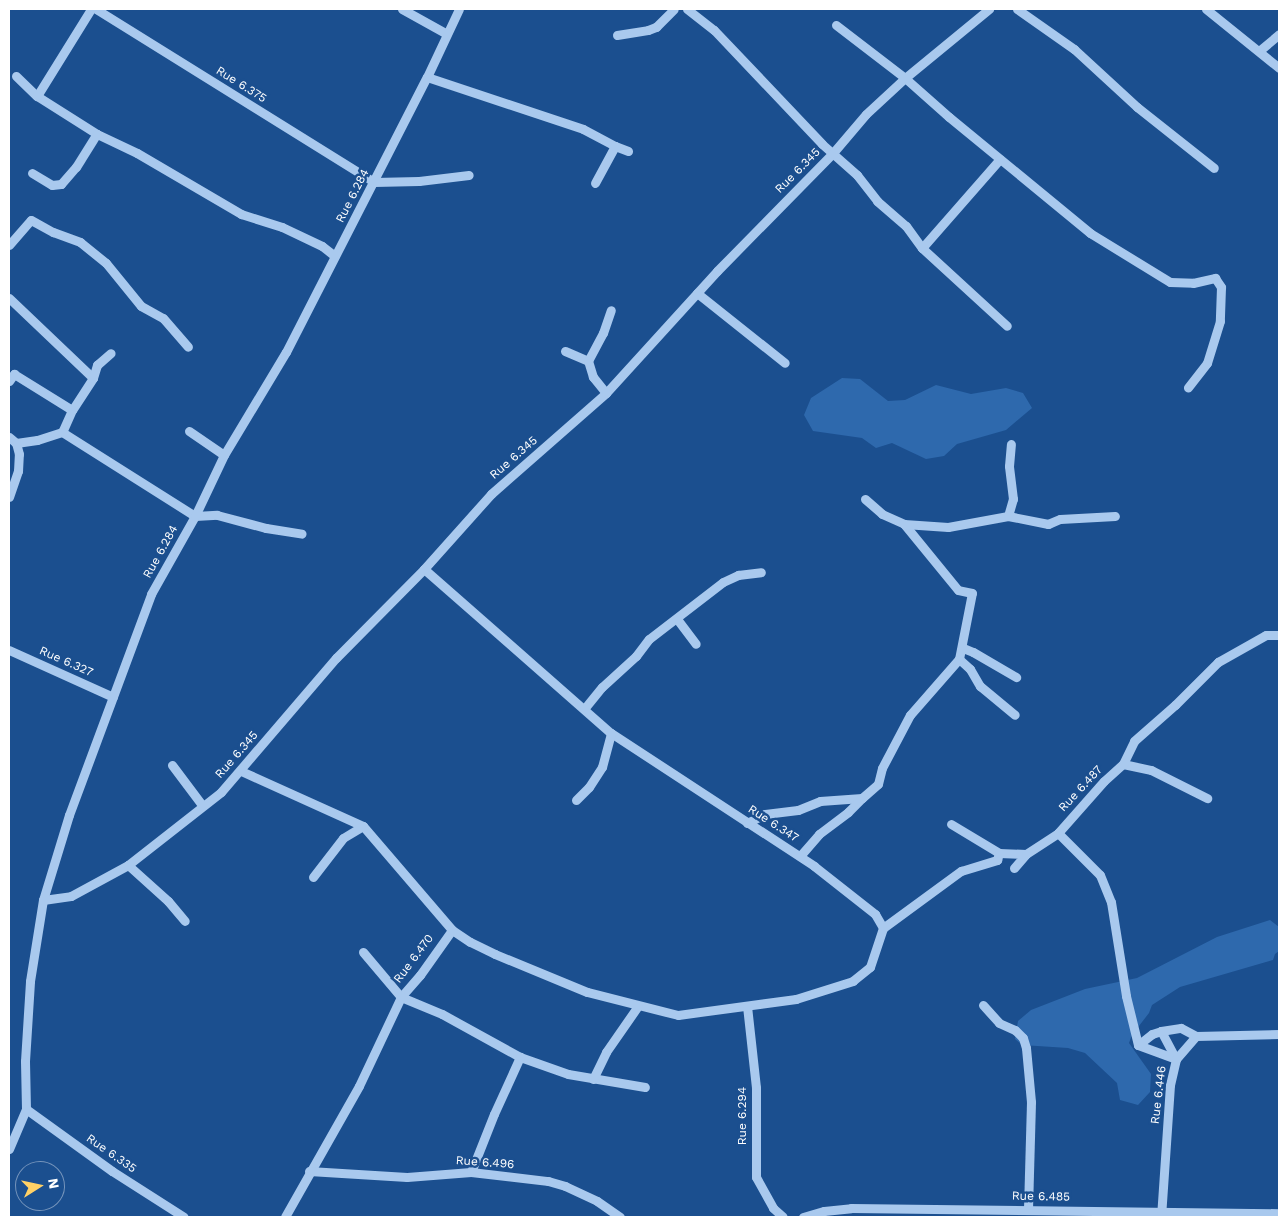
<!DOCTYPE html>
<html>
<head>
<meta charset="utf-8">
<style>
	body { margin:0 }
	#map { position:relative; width:1288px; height:1226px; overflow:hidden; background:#1b4f8f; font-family:"Work Sans",sans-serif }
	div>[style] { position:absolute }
	.green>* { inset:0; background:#2e69ad }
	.minor>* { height:9px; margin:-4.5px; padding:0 4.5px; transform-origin:4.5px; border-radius:4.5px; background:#a9c9ee }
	span { translate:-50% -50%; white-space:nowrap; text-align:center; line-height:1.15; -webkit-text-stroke:5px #1b4f8f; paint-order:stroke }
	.street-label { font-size:12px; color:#fff }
	.frame { position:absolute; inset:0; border:10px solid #fff; pointer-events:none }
	.north { position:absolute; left:15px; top:1161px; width:50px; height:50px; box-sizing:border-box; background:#1b4f8f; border:1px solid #7695bc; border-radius:50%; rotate:80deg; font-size:14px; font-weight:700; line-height:20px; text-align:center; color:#fff }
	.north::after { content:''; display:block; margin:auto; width:18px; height:22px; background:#ffd166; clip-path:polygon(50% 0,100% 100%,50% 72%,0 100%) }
</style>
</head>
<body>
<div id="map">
	<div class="green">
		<i style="clip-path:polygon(842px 378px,860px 379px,888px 401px,905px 400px,936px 385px,971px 394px,1006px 388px,1023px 393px,1032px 408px,1006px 430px,957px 444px,944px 456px,926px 459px,892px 443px,876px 448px,862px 438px,813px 431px,804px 415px,811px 398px)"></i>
		<i style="clip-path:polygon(1270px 920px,1279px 927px,1279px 951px,1275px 954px,1273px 960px,1180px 987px,1152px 1005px,1149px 1013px,1132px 1035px,1129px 1043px,1151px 1074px,1150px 1092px,1138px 1105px,1120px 1100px,1117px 1083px,1085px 1053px,1068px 1048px,1022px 1045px,1015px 1039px,1018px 1021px,1031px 1010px,1085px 989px,1137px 978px,1217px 937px)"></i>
	</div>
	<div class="minor">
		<i style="left:91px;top:9px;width:102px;rotate:121.8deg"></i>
		<i style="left:37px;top:96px;width:71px;rotate:32.3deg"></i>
		<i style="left:97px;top:134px;width:44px;rotate:25.4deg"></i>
		<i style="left:137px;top:153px;width:121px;rotate:30.4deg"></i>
		<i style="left:241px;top:214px;width:43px;rotate:17.6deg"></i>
		<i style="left:282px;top:227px;width:44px;rotate:25.4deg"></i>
		<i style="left:322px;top:246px;width:16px;rotate:38deg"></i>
		<i style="left:96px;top:9px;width:327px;rotate:31.9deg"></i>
		<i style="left:374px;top:182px;width:45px;rotate:-1.3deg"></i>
		<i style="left:419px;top:181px;width:50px;rotate:-6.8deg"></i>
		<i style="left:402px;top:9px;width:51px;rotate:29.1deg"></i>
		<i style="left:687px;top:9px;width:34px;rotate:38deg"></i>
		<i style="left:714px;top:30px;width:157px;rotate:46.5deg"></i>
		<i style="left:822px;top:144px;width:47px;rotate:41.5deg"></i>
		<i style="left:857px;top:175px;width:33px;rotate:52deg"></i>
		<i style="left:877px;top:201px;width:38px;rotate:41deg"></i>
		<i style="left:906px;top:226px;width:27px;rotate:54deg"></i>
		<i style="left:922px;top:248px;width:115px;rotate:42.5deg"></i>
		<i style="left:1017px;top:9px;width:70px;rotate:35.1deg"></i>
		<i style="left:1074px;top:49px;width:86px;rotate:42.6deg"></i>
		<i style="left:1137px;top:107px;width:98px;rotate:38.4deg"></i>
		<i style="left:1206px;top:9px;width:94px;rotate:38.9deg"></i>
		<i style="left:836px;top:25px;width:87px;rotate:37.5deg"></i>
		<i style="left:905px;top:78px;width:59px;rotate:41.6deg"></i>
		<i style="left:949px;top:117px;width:183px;rotate:39.4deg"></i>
		<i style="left:1090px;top:233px;width:94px;rotate:31.5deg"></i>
		<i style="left:1170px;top:282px;width:23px;rotate:2deg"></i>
		<i style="left:1193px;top:283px;width:23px;rotate:-13deg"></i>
		<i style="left:1215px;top:278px;width:11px;rotate:56deg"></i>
		<i style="left:1221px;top:287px;width:34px;rotate:92deg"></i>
		<i style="left:1220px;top:321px;width:44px;rotate:107.2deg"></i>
		<i style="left:1207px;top:363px;width:31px;rotate:128deg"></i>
		<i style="left:617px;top:35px;width:31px;rotate:-9deg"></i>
		<i style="left:648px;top:30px;width:9px;rotate:-21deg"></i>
		<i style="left:656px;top:27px;width:25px;rotate:-45deg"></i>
		<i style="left:1259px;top:51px;width:26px;rotate:-40deg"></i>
		<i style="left:16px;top:76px;width:29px;rotate:44deg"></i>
		<i style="left:427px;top:77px;width:164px;rotate:18.4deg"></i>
		<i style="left:583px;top:129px;width:36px;rotate:28deg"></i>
		<i style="left:615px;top:146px;width:42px;rotate:118.4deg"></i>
		<i style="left:615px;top:146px;width:14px;rotate:21deg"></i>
		<i style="left:32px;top:173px;width:23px;rotate:31deg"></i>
		<i style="left:52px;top:185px;width:9px;rotate:-6deg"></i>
		<i style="left:61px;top:184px;width:23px;rotate:-49deg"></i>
		<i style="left:76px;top:167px;width:39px;rotate:-58deg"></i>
		<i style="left:9px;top:245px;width:33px;rotate:-49deg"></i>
		<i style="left:31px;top:220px;width:25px;rotate:29deg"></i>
		<i style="left:53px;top:232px;width:29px;rotate:20deg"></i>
		<i style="left:80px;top:242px;width:33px;rotate:39deg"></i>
		<i style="left:106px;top:263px;width:55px;rotate:50.9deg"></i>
		<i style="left:141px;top:306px;width:25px;rotate:29deg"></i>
		<i style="left:163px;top:318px;width:38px;rotate:49deg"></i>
		<i style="left:922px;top:248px;width:118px;rotate:-48.8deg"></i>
		<i style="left:697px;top:293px;width:112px;rotate:38.5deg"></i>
		<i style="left:9px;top:298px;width:116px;rotate:43.6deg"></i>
		<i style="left:93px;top:378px;width:38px;rotate:123deg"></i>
		<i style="left:72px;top:410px;width:24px;rotate:114deg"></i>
		<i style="left:62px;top:432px;width:26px;rotate:162deg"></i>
		<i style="left:37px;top:440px;width:21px;rotate:172deg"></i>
		<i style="left:16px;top:443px;width:9px;rotate:-139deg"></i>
		<i style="left:565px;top:351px;width:25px;rotate:23deg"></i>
		<i style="left:93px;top:378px;width:14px;rotate:-73deg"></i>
		<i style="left:97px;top:365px;width:18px;rotate:-41deg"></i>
		<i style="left:9px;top:381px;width:9px;rotate:-54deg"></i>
		<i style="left:14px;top:374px;width:68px;rotate:31.8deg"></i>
		<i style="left:606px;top:393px;width:21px;rotate:-129deg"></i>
		<i style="left:593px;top:377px;width:17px;rotate:-107deg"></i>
		<i style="left:588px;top:361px;width:32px;rotate:-62deg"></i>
		<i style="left:603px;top:333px;width:24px;rotate:-71deg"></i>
		<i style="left:189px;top:431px;width:42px;rotate:34.4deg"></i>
		<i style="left:62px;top:432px;width:157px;rotate:32.3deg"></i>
		<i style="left:195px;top:516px;width:22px;rotate:-3deg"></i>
		<i style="left:217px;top:515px;width:51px;rotate:14.9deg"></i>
		<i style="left:266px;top:528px;width:36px;rotate:9deg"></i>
		<i style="left:9px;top:497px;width:28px;rotate:-71deg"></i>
		<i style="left:18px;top:471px;width:17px;rotate:-87deg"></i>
		<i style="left:19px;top:454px;width:11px;rotate:-105deg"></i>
		<i style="left:865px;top:499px;width:23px;rotate:41deg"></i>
		<i style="left:882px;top:514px;width:24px;rotate:24deg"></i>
		<i style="left:1008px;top:516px;width:18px;rotate:-74deg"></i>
		<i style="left:1013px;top:499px;width:33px;rotate:-97deg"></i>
		<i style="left:1009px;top:466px;width:22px;rotate:-85deg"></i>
		<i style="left:424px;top:569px;width:249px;rotate:41.3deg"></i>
		<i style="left:611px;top:733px;width:243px;rotate:33.2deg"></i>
		<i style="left:814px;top:866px;width:78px;rotate:38.2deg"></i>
		<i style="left:875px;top:914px;width:16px;rotate:60deg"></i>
		<i style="left:883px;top:928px;width:41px;rotate:108.4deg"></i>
		<i style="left:870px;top:967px;width:22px;rotate:141deg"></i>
		<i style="left:853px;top:981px;width:60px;rotate:162.5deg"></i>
		<i style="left:796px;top:999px;width:119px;rotate:172.3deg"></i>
		<i style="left:678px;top:1015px;width:94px;rotate:-165.8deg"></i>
		<i style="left:587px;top:992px;width:100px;rotate:-157.6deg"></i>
		<i style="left:495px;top:954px;width:28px;rotate:-154deg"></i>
		<i style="left:470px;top:942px;width:22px;rotate:-146deg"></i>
		<i style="left:677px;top:619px;width:31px;rotate:53deg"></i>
		<i style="left:963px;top:648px;width:11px;rotate:22deg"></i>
		<i style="left:973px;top:652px;width:50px;rotate:30.2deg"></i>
		<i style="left:9px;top:650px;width:114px;rotate:24.3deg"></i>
		<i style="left:959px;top:659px;width:15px;rotate:42deg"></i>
		<i style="left:970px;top:669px;width:20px;rotate:60deg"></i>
		<i style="left:980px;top:686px;width:45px;rotate:39.6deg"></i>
		<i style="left:584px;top:709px;width:28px;rotate:-51deg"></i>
		<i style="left:602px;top:687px;width:46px;rotate:-42.4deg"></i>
		<i style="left:636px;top:656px;width:21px;rotate:-53deg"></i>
		<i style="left:649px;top:639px;width:93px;rotate:-37.6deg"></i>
		<i style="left:723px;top:582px;width:17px;rotate:-25deg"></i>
		<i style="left:738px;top:575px;width:23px;rotate:-7deg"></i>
		<i style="left:1123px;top:764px;width:29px;rotate:12deg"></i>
		<i style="left:1151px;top:770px;width:63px;rotate:26.6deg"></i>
		<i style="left:172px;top:765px;width:50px;rotate:53.1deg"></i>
		<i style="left:241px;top:771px;width:134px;rotate:24.3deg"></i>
		<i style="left:363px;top:826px;width:137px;rotate:49.4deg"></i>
		<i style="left:452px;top:930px;width:55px;rotate:125.4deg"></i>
		<i style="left:420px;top:975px;width:29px;rotate:131deg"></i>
		<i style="left:401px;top:997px;width:98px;rotate:115.3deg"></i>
		<i style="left:359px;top:1086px;width:150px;rotate:119.5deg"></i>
		<i style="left:576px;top:800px;width:18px;rotate:-45deg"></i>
		<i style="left:589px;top:787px;width:24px;rotate:-57deg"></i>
		<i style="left:602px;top:767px;width:35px;rotate:-75deg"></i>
		<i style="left:747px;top:823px;width:20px;rotate:-27deg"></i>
		<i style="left:765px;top:814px;width:33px;rotate:-7deg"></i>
		<i style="left:798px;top:810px;width:24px;rotate:-22deg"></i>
		<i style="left:820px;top:801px;width:42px;rotate:-4.1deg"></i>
		<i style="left:862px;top:798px;width:21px;rotate:-41deg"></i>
		<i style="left:878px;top:784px;width:16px;rotate:-76deg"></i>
		<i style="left:882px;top:768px;width:60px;rotate:-62.2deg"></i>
		<i style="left:910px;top:715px;width:74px;rotate:-48.8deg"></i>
		<i style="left:959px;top:659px;width:67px;rotate:-78.9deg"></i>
		<i style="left:972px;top:593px;width:14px;rotate:-168deg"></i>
		<i style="left:958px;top:590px;width:85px;rotate:-129.3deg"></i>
		<i style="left:904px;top:524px;width:44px;rotate:3.9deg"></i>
		<i style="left:948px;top:527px;width:61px;rotate:-10.4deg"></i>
		<i style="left:1008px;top:516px;width:41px;rotate:11.3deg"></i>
		<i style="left:1048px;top:524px;width:13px;rotate:-23deg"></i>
		<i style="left:1060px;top:519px;width:55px;rotate:-3.1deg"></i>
		<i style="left:951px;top:824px;width:56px;rotate:31.1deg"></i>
		<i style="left:1058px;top:833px;width:59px;rotate:45deg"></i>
		<i style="left:1100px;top:875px;width:29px;rotate:68deg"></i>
		<i style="left:1111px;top:902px;width:95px;rotate:80.9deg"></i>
		<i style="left:1126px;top:996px;width:50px;rotate:76.2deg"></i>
		<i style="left:1138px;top:1045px;width:40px;rotate:20.2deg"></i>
		<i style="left:800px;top:856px;width:29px;rotate:-49deg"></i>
		<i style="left:819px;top:834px;width:36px;rotate:-37deg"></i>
		<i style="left:848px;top:812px;width:20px;rotate:-45deg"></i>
		<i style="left:128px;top:865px;width:54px;rotate:42deg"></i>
		<i style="left:168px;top:901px;width:26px;rotate:50deg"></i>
		<i style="left:1014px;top:868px;width:18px;rotate:-49deg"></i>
		<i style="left:313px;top:877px;width:49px;rotate:-52.4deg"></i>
		<i style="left:343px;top:838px;width:23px;rotate:-31deg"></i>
		<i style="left:43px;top:900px;width:28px;rotate:-8deg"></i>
		<i style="left:71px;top:896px;width:65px;rotate:-28.5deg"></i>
		<i style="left:128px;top:865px;width:118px;rotate:-38.1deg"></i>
		<i style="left:221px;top:792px;width:177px;rotate:-49.4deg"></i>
		<i style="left:336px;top:658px;width:125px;rotate:-45.3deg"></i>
		<i style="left:424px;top:569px;width:101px;rotate:-48.2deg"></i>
		<i style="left:491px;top:494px;width:153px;rotate:-41.3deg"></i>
		<i style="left:606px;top:393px;width:165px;rotate:-47.7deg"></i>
		<i style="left:717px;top:271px;width:164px;rotate:-45.5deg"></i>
		<i style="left:832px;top:154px;width:52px;rotate:-49.6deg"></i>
		<i style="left:866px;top:114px;width:53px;rotate:-42.7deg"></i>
		<i style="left:905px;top:78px;width:109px;rotate:-39.4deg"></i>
		<i style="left:883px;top:928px;width:97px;rotate:-36.2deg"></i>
		<i style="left:961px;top:871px;width:38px;rotate:-17deg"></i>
		<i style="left:997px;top:860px;width:7px;rotate:-74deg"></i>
		<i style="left:999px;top:853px;width:27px;rotate:2deg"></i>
		<i style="left:1026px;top:854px;width:38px;rotate:-33deg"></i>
		<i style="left:1058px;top:833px;width:69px;rotate:-48.5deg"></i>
		<i style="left:1104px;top:781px;width:25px;rotate:-42deg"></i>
		<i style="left:1123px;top:764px;width:25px;rotate:-64deg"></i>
		<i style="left:1134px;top:741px;width:55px;rotate:-41.3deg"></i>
		<i style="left:1175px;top:705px;width:61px;rotate:-45deg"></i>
		<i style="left:1218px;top:662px;width:55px;rotate:-29.4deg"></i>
		<i style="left:1266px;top:635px;width:13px"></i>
		<i style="left:363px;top:952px;width:59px;rotate:49.8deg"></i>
		<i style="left:401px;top:997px;width:44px;rotate:22.5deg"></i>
		<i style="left:442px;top:1014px;width:89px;rotate:28.9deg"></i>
		<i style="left:520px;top:1057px;width:51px;rotate:19.5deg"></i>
		<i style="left:568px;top:1074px;width:78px;rotate:9.6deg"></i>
		<i style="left:983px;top:1005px;width:24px;rotate:48deg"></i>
		<i style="left:999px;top:1023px;width:17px;rotate:24deg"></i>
		<i style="left:1015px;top:1030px;width:11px;rotate:45deg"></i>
		<i style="left:1023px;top:1038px;width:10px;rotate:73deg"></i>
		<i style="left:1026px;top:1048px;width:54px;rotate:84.7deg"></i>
		<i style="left:1031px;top:1102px;width:107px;rotate:91.6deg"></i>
		<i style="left:747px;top:1006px;width:82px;rotate:83.7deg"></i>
		<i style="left:756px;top:1088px;width:89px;rotate:90deg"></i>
		<i style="left:756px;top:1177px;width:35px;rotate:61deg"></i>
		<i style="left:773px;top:1208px;width:13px;rotate:42deg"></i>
		<i style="left:1161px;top:1031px;width:32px;rotate:62deg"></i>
		<i style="left:1138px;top:1045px;width:18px;rotate:-38deg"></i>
		<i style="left:1152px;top:1034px;width:9px;rotate:-18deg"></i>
		<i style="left:1161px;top:1031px;width:20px;rotate:-9deg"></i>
		<i style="left:1181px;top:1028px;width:17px;rotate:28deg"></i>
		<i style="left:593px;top:1079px;width:30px;rotate:-64deg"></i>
		<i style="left:606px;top:1052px;width:56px;rotate:-55.2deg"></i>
		<i style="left:26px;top:1109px;width:106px;rotate:35.8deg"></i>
		<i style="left:112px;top:1171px;width:85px;rotate:32.6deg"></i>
		<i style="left:9px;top:1149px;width:43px;rotate:-67deg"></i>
		<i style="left:26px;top:1109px;width:48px;rotate:-91.2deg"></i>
		<i style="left:25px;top:1061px;width:80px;rotate:-86.4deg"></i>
		<i style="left:30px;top:981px;width:82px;rotate:-80.9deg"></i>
		<i style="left:43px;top:900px;width:89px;rotate:-73deg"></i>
		<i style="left:69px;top:815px;width:236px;rotate:-69.6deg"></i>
		<i style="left:151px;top:594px;width:90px;rotate:-60.6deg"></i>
		<i style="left:195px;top:516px;width:68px;rotate:-64.6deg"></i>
		<i style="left:224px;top:455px;width:120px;rotate:-59deg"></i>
		<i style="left:286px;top:352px;width:309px;rotate:-62.9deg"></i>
		<i style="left:427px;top:77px;width:75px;rotate:-64.8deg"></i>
		<i style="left:309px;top:1171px;width:98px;rotate:3.5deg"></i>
		<i style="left:407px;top:1177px;width:64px;rotate:-4.5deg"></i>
		<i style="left:471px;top:1172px;width:78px;rotate:6.7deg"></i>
		<i style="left:548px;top:1181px;width:18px;rotate:16deg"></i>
		<i style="left:565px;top:1186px;width:35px;rotate:25deg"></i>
		<i style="left:597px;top:1201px;width:28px;rotate:35deg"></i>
		<i style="left:471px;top:1172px;width:62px;rotate:-68.4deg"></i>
		<i style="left:494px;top:1114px;width:63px;rotate:-65.5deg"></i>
		<i style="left:803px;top:1217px;width:22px;rotate:-16deg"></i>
		<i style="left:824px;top:1211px;width:27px;rotate:-6deg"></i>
		<i style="left:851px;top:1208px;width:428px;rotate:0.7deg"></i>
		<i style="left:1161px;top:1217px;width:132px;rotate:-86.1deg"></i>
		<i style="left:1170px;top:1085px;width:27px;rotate:-77deg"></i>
		<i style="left:1176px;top:1059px;width:30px;rotate:-49deg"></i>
		<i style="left:1196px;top:1036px;width:83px;rotate:-1.4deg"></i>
	</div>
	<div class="street-label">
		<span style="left:241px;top:85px;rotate:32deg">Rue 6.375</span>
		<span style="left:798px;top:171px;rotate:-45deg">Rue 6.345</span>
		<span style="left:353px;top:196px;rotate:-63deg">Rue 6.284</span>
		<span style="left:514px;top:458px;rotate:-41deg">Rue 6.345</span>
		<span style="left:161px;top:552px;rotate:-61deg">Rue 6.284</span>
		<span style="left:66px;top:662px;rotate:24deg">Rue 6.327</span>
		<span style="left:237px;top:755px;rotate:-49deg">Rue 6.345</span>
		<span style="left:1081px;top:789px;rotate:-47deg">Rue 6.487</span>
		<span style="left:773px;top:824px;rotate:33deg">Rue 6.347</span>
		<span style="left:414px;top:959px;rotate:-53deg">Rue 6.470</span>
		<span style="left:1159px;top:1095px;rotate:-83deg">Rue 6.446</span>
		<span style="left:743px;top:1116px;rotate:-90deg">Rue 6.294</span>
		<span style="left:111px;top:1154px;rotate:35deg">Rue 6.335</span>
		<span style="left:485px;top:1163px;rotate:4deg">Rue 6.496</span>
		<span style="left:1041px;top:1197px;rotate:1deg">Rue 6.485</span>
	</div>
	<div class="frame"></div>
	<div class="north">N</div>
</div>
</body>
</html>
